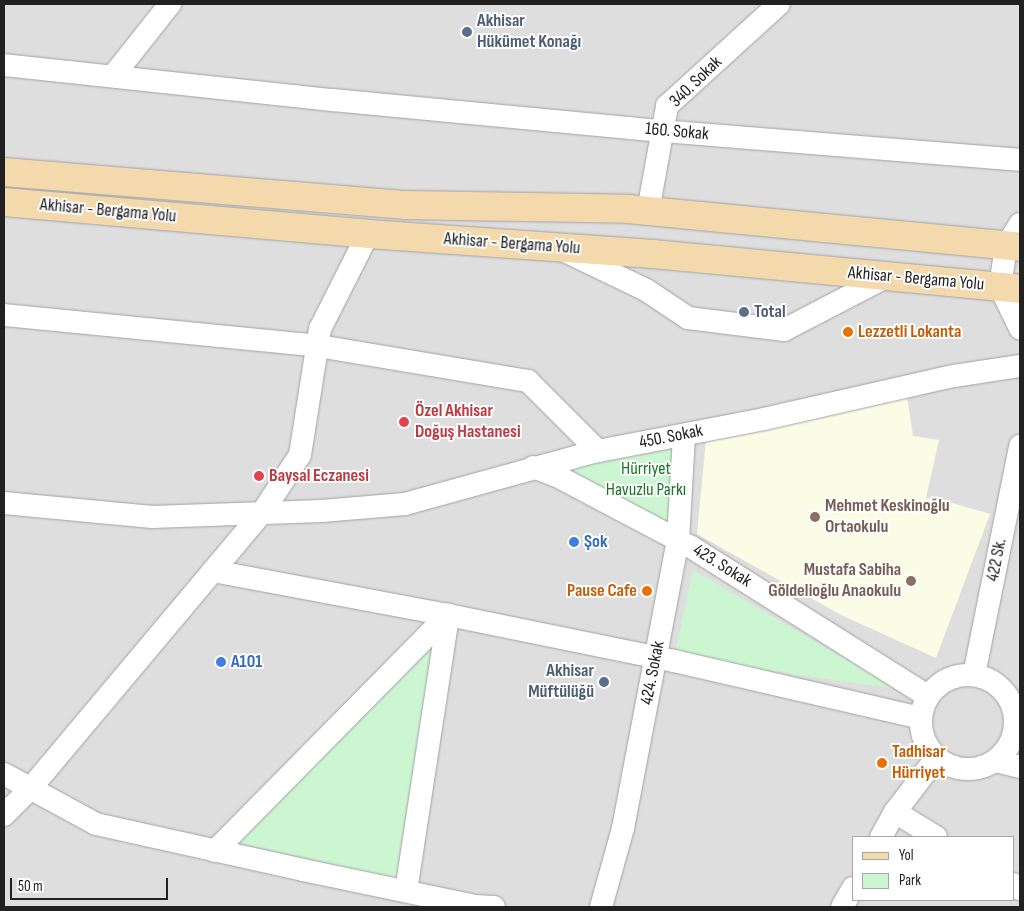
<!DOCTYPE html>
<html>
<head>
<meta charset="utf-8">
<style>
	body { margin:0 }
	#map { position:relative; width:1024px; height:911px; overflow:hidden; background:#f1efe9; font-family:"Sofia Sans Condensed",sans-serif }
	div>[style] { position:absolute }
	.residential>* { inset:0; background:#dfdede }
	.education>* { inset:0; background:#fbfce6 }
	.park>* { inset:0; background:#ccf5d2 }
	.roads { filter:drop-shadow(0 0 1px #a2a2a2) drop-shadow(0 0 1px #a2a2a2) }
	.minor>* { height:22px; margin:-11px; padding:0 11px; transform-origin:11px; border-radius:11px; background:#fff }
	.minor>.ring { margin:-11px; padding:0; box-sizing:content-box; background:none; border:22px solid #fff; border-radius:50% }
	.major>* { height:28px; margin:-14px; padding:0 14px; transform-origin:14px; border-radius:14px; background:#f3d9ac }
	.dots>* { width:14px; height:14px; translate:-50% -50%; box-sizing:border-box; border:2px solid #fff; border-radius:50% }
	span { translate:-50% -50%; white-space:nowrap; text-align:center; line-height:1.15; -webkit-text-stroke:4px #fff; paint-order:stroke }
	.service-label { font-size:18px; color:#4e5e75; font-weight:700 }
	.left { translate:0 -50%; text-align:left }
	.right { translate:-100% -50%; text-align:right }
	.street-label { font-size:18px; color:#212121 }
	.food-label { font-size:18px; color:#c56008; font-weight:700 }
	.health-label { font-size:18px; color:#be3a42; font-weight:700 }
	.park-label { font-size:18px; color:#187626 }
	.education-label { font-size:18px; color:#785e54; font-weight:700 }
	.shop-label { font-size:18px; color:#366cbe; font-weight:700 }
	.frame { position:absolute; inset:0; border:5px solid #212121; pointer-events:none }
	.legend { position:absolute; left:852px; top:836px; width:162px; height:65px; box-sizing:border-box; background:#fff; border:1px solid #a6a6a6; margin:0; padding:6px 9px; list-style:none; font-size:15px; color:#212121 }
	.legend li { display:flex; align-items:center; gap:10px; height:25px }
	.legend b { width:25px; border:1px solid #a6a6a6 }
	.scale { position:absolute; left:10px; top:878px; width:158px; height:22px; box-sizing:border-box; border:2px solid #212121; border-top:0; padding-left:6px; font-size:15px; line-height:18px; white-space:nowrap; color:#212121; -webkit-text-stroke:4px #fff; paint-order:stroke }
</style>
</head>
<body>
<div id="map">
	<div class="residential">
		<i style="clip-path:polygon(evenodd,4px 4px,1020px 4px,1020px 907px,4px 907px,4px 4px,853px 837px,1013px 837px,1013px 900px,853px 900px,853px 837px)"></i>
	</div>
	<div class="education">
		<i style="clip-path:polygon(907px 396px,913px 436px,939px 440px,926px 498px,942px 500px,990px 514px,936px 658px,841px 615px,697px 534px,706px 440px)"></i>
	</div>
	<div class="park">
		<i style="clip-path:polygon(678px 444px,673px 530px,564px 465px)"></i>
		<i style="clip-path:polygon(693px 570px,897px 689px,674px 657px)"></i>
		<i style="clip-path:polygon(436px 634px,399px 880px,236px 842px)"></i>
	</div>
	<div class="roads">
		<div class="minor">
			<i style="left:4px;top:65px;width:331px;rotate:6.1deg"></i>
			<i style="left:333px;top:100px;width:330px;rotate:5.4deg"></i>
			<i style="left:662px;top:131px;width:359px;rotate:4.6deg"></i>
			<i style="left:113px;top:76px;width:92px;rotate:-51.6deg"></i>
			<i style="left:648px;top:211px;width:107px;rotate:-79.7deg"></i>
			<i style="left:667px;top:106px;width:151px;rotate:-42.3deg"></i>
			<i style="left:1020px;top:224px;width:26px;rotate:122deg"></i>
			<i style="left:1006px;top:246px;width:41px;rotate:98.3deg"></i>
			<i style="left:1000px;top:287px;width:46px;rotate:64deg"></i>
			<i style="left:565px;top:251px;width:90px;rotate:25.7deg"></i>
			<i style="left:646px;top:290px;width:50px;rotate:33.7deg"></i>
			<i style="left:688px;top:318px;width:97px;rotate:7.1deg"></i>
			<i style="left:784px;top:330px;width:115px;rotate:-27.5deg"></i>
			<i style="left:4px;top:315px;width:316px;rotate:5.6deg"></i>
			<i style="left:318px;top:346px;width:213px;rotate:9.5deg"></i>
			<i style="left:528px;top:381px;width:99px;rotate:45deg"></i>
			<i style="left:533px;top:467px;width:26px;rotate:21deg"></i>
			<i style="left:557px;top:476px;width:152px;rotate:27.9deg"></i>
			<i style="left:691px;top:547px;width:280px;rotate:32.2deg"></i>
			<i style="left:4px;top:503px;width:149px;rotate:5.4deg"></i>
			<i style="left:152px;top:517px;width:170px;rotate:-2deg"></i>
			<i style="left:322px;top:511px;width:83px;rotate:-4.8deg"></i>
			<i style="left:405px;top:504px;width:200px;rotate:-15.4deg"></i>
			<i style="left:598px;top:451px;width:169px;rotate:-10.9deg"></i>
			<i style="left:764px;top:419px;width:195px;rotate:-12.8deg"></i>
			<i style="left:954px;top:376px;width:67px;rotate:-8.6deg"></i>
			<i style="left:213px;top:571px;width:239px;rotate:10.6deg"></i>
			<i style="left:448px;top:615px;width:231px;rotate:11.5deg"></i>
			<i style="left:674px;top:661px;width:253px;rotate:13deg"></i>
			<i style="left:974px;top:675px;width:234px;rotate:-78.6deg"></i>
			<i class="ring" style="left:921px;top:675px;width:72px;height:72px"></i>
			<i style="left:996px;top:761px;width:25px;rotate:14deg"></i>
			<i style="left:4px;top:774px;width:105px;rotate:28.5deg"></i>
			<i style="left:96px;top:824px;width:212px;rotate:12.5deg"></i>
			<i style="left:303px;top:870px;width:176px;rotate:11.8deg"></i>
			<i style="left:475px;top:906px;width:19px;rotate:3deg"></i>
			<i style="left:895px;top:812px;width:48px;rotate:31.4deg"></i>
			<i style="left:4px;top:815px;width:37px;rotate:-45deg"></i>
			<i style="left:30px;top:789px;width:361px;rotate:-50deg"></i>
			<i style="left:262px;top:513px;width:69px;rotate:-56.8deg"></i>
			<i style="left:300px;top:455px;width:128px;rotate:-81deg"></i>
			<i style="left:320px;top:329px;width:106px;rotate:-63.2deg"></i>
			<i style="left:881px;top:837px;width:29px;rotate:-61deg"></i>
			<i style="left:895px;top:812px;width:69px;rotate:-52.6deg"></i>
			<i style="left:215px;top:851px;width:332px;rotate:-45.4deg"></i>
			<i style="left:1013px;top:884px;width:9px;rotate:36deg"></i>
			<i style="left:406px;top:891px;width:279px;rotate:-81.3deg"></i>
			<i style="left:601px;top:907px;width:82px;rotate:-74.4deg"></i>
			<i style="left:623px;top:828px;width:293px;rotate:-79.2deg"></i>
			<i style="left:678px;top:540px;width:105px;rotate:-86.7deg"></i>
			<i style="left:842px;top:907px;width:22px;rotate:-60deg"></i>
		</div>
		<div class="major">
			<i style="left:4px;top:172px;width:404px;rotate:4.7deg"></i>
			<i style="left:407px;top:205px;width:221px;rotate:1deg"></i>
			<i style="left:628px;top:209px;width:394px;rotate:5.5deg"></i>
			<i style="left:4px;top:202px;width:365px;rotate:5deg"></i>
			<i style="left:368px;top:234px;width:286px;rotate:4deg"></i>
			<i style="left:653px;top:254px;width:369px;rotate:5.4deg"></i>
		</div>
	</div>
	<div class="dots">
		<i style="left:467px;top:32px;background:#5c6f8a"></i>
		<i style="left:744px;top:312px;background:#5c6f8a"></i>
		<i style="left:848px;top:332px;background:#e8710a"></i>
		<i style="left:404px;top:422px;background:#e0444e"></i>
		<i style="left:259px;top:476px;background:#e0444e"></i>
		<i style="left:815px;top:517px;background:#8d6e63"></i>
		<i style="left:574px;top:542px;background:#3f7fe0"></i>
		<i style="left:911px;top:581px;background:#8d6e63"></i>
		<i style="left:647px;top:591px;background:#e8710a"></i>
		<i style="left:221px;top:662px;background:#3f7fe0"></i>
		<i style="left:604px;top:682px;background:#5c6f8a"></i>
		<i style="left:882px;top:763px;background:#e8710a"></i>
	</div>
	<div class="service-label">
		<span class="left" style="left:477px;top:32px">Akhisar<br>Hükümet Konağı</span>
		<span class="left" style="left:754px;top:312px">Total</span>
		<span class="right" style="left:594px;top:682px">Akhisar<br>Müftülüğü</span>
	</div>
	<div class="street-label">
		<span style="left:696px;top:82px;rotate:-44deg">340. Sokak</span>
		<span style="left:677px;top:132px;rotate:5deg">160. Sokak</span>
		<span style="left:108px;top:211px;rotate:5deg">Akhisar - Bergama Yolu</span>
		<span style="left:512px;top:244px;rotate:4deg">Akhisar - Bergama Yolu</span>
		<span style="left:916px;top:279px;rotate:5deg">Akhisar - Bergama Yolu</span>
		<span style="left:671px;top:437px;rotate:-11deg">450. Sokak</span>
		<span style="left:997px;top:560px;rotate:-79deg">422 Sk.</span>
		<span style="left:722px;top:566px;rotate:32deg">423. Sokak</span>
		<span style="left:653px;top:673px;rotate:-79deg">424. Sokak</span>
	</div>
	<div class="food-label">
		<span class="left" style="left:858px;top:332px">Lezzetli Lokanta</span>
		<span class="right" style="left:637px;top:591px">Pause Cafe</span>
		<span class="left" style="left:892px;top:763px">Tadhisar<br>Hürriyet</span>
	</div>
	<div class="health-label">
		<span class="left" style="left:415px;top:422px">Özel Akhisar<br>Doğuş Hastanesi</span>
		<span class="left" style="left:269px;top:476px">Baysal Eczanesi</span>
	</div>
	<div class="park-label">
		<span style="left:646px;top:480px">Hürriyet<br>Havuzlu Parkı</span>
	</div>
	<div class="education-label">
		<span class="left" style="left:825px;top:517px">Mehmet Keskinoğlu<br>Ortaokulu</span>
		<span class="right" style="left:901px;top:581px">Mustafa Sabiha<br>Göldelioğlu Anaokulu</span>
	</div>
	<div class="shop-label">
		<span class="left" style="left:584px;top:542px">Şok</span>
		<span class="left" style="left:231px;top:662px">A101</span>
	</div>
	<div class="frame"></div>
	<ul class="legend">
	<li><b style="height:6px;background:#f3d9ac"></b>Yol</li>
	<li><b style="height:14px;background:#ccf5d2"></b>Park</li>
	</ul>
	<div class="scale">50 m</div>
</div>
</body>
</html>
